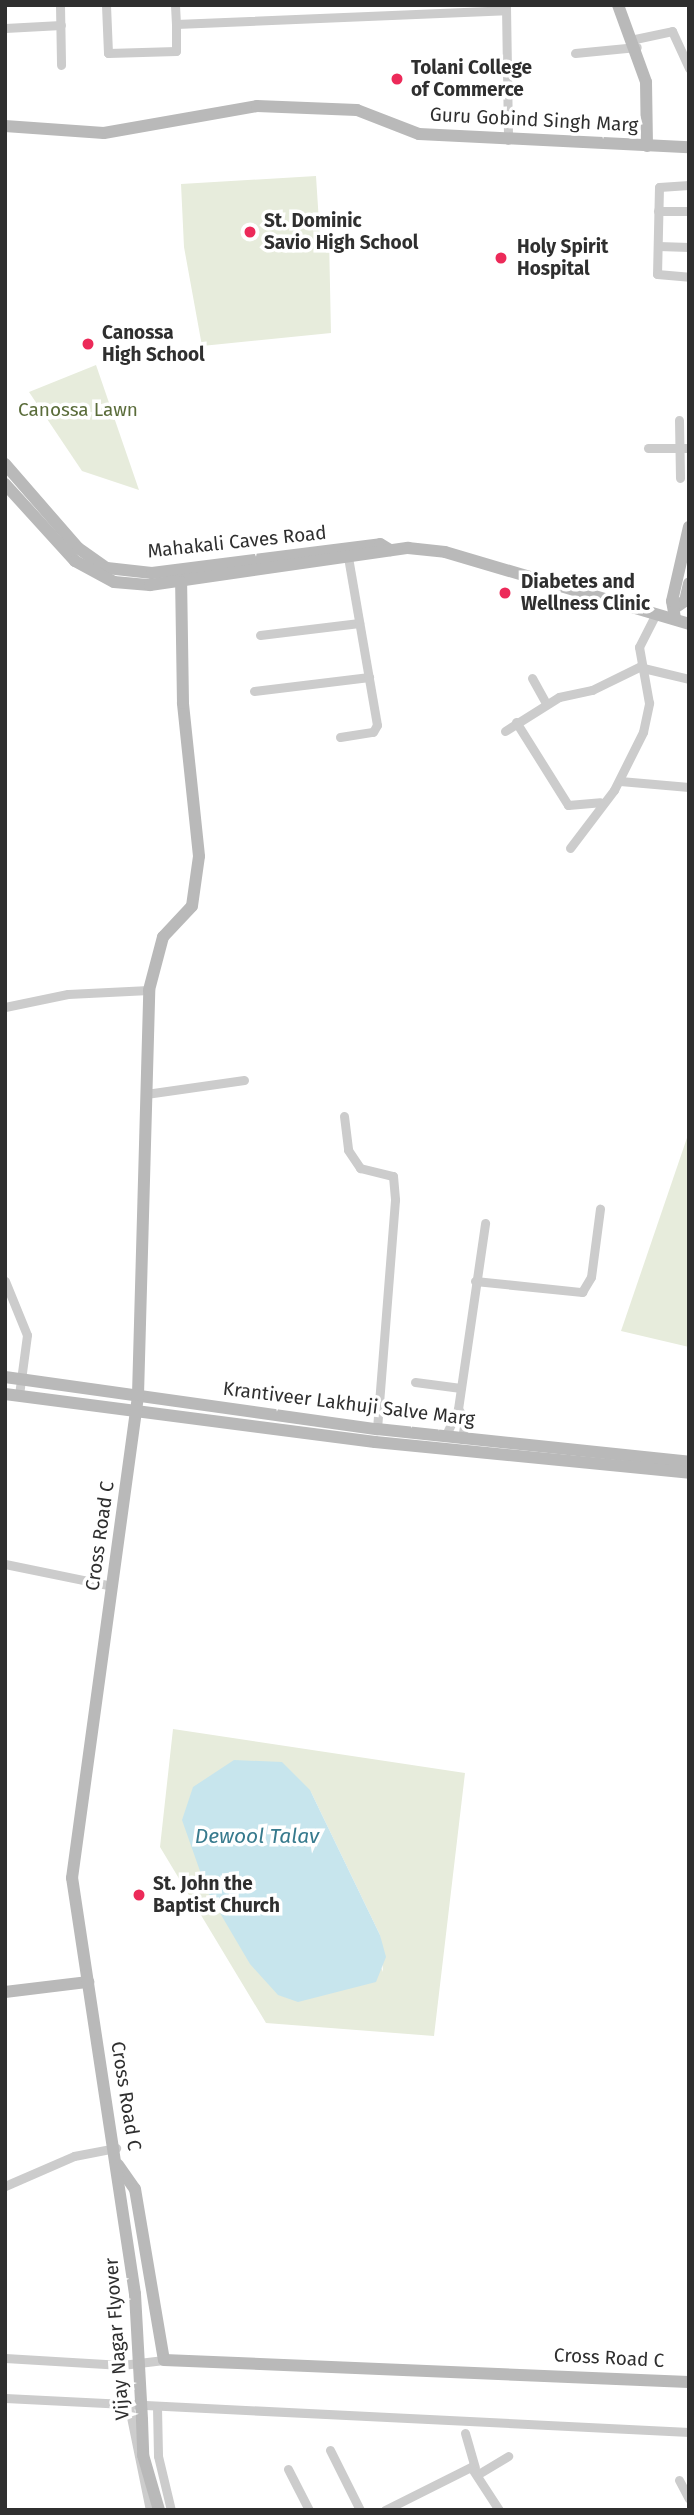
<!DOCTYPE html>
<html>
<head>
<meta charset="utf-8">
<style>
	body { margin:0 }
	#map { position:relative; width:694px; height:2515px; overflow:hidden; background:#fff; font-family:"Fira Sans",sans-serif }
	div>[style] { position:absolute }
	.green>* { inset:0; background:#e7ecdc }
	.water>* { inset:0; background:#c7e5ed }
	.street>* { height:9px; margin:-4.5px; padding:0 4.5px; transform-origin:4.5px; border-radius:4.5px; background:#ccc }
	.secondary>* { height:12px; margin:-6px; padding:0 6px; transform-origin:6px; border-radius:6px; background:#b9b9b9 }
	.secondary-bridge>* { height:12px; margin:-6px; padding:0 6px; transform-origin:6px; border-radius:6px; background:#b9b9b9 }
	.dots>* { width:19px; height:19px; translate:-50% -50%; box-sizing:border-box; border:4px solid #fff; border-radius:50% }
	span { translate:-50% -50%; white-space:nowrap; text-align:center; line-height:1.15; -webkit-text-stroke:7px #fff; paint-order:stroke }
	.poi-label { font-size:19px; color:#2f2f2f; font-weight:700 }
	.left { translate:0 -50%; text-align:left }
	.street-label { font-size:19px; color:#2f2f2f }
	.park-label { font-size:19px; color:#5a6c3a }
	.water-label { font-size:21px; color:#377a8d; font-style:italic }
	.frame { position:absolute; inset:0; border:7px solid #2f2f2f; pointer-events:none }
</style>
</head>
<body>
<div id="map">
	<div class="green">
		<i style="clip-path:polygon(316px 176px,320px 238px,329px 238px,331px 333px,202px 346px,184px 247px,181px 184px)"></i>
		<i style="clip-path:polygon(96px 365px,139px 490px,82px 471px,29px 392px)"></i>
		<i style="clip-path:polygon(689px 1132px,689px 1347px,621px 1331px)"></i>
		<i style="clip-path:polygon(evenodd,173px 1729px,465px 1773px,434px 2036px,266px 2023px,160px 1847px,173px 1729px,310px 1790px,380px 1935px,383px 1972px,310px 1790px)"></i>
	</div>
	<div class="water">
		<i style="clip-path:polygon(234px 1760px,282px 1762px,310px 1790px,380px 1935px,386px 1957px,376px 1982px,298px 2002px,278px 1995px,250px 1964px,207px 1891px,182px 1820px,193px 1787px)"></i>
	</div>
	<div class="street">
		<i style="left:60px;top:5px;width:60px;rotate:89deg"></i>
		<i style="left:106px;top:5px;width:48px;rotate:87.6deg"></i>
		<i style="left:108px;top:53px;width:68px;rotate:-1.7deg"></i>
		<i style="left:176px;top:51px;width:27px;rotate:-90deg"></i>
		<i style="left:175px;top:5px;width:19px;rotate:87deg"></i>
		<i style="left:176px;top:24px;width:330px;rotate:-2.4deg"></i>
		<i style="left:506px;top:7px;width:133px;rotate:89.1deg"></i>
		<i style="left:5px;top:28px;width:56px;rotate:-3.1deg"></i>
		<i style="left:635px;top:39px;width:38px;rotate:-12deg"></i>
		<i style="left:672px;top:31px;width:41px;rotate:65.3deg"></i>
		<i style="left:575px;top:53px;width:62px;rotate:-5.5deg"></i>
		<i style="left:689px;top:185px;width:30px;rotate:176deg"></i>
		<i style="left:659px;top:187px;width:87px;rotate:91.3deg"></i>
		<i style="left:657px;top:274px;width:32px;rotate:5deg"></i>
		<i style="left:658px;top:211px;width:31px"></i>
		<i style="left:658px;top:246px;width:31px;rotate:2deg"></i>
		<i style="left:679px;top:420px;width:58px;rotate:89deg"></i>
		<i style="left:648px;top:448px;width:41px"></i>
		<i style="left:260px;top:635px;width:100px;rotate:-6.9deg"></i>
		<i style="left:532px;top:678px;width:29px;rotate:61deg"></i>
		<i style="left:254px;top:691px;width:116px;rotate:-6.9deg"></i>
		<i style="left:516px;top:722px;width:98px;rotate:57.9deg"></i>
		<i style="left:568px;top:805px;width:32px;rotate:-5deg"></i>
		<i style="left:505px;top:731px;width:64px;rotate:-32.2deg"></i>
		<i style="left:559px;top:697px;width:34px;rotate:-12deg"></i>
		<i style="left:592px;top:690px;width:52px;rotate:-26.1deg"></i>
		<i style="left:639px;top:667px;width:51px;rotate:13.5deg"></i>
		<i style="left:340px;top:737px;width:33px;rotate:-9deg"></i>
		<i style="left:373px;top:732px;width:8px;rotate:-60deg"></i>
		<i style="left:377px;top:725px;width:176px;rotate:-99.8deg"></i>
		<i style="left:620px;top:781px;width:69px;rotate:5deg"></i>
		<i style="left:570px;top:848px;width:73px;rotate:-52.8deg"></i>
		<i style="left:614px;top:790px;width:65px;rotate:-63.4deg"></i>
		<i style="left:643px;top:732px;width:30px;rotate:-78deg"></i>
		<i style="left:649px;top:703px;width:57px;rotate:-100.1deg"></i>
		<i style="left:639px;top:647px;width:37px;rotate:-63deg"></i>
		<i style="left:5px;top:1007px;width:64px;rotate:-11.7deg"></i>
		<i style="left:68px;top:994px;width:81px;rotate:-2.8deg"></i>
		<i style="left:146px;top:1094px;width:99px;rotate:-8.1deg"></i>
		<i style="left:344px;top:1116px;width:34px;rotate:83deg"></i>
		<i style="left:348px;top:1150px;width:22px;rotate:56deg"></i>
		<i style="left:360px;top:1168px;width:34px;rotate:14deg"></i>
		<i style="left:393px;top:1176px;width:24px;rotate:85deg"></i>
		<i style="left:395px;top:1200px;width:230px;rotate:94.5deg"></i>
		<i style="left:5px;top:1281px;width:58px;rotate:67.8deg"></i>
		<i style="left:27px;top:1335px;width:61px;rotate:97.6deg"></i>
		<i style="left:475px;top:1281px;width:108px;rotate:5.9deg"></i>
		<i style="left:582px;top:1292px;width:17px;rotate:-59deg"></i>
		<i style="left:591px;top:1277px;width:69px;rotate:-82.5deg"></i>
		<i style="left:415px;top:1382px;width:46px;rotate:7.4deg"></i>
		<i style="left:445px;top:1437px;width:31px;rotate:-65deg"></i>
		<i style="left:462px;top:1439px;width:20px;rotate:-81deg"></i>
		<i style="left:465px;top:1419px;width:12px;rotate:-125deg"></i>
		<i style="left:458px;top:1409px;width:188px;rotate:-81.7deg"></i>
		<i style="left:5px;top:1564px;width:109px;rotate:11.6deg"></i>
		<i style="left:5px;top:2186px;width:75px;rotate:-23.5deg"></i>
		<i style="left:74px;top:2156px;width:43px;rotate:-10.8deg"></i>
		<i style="left:5px;top:2358px;width:117px;rotate:3.4deg"></i>
		<i style="left:122px;top:2365px;width:42px;rotate:-6.8deg"></i>
		<i style="left:5px;top:2398px;width:685px;rotate:2.85deg"></i>
		<i style="left:129px;top:2407px;width:105px;rotate:78.5deg"></i>
		<i style="left:157px;top:2407px;width:49px;rotate:88.8deg"></i>
		<i style="left:158px;top:2456px;width:56px;rotate:76.5deg"></i>
		<i style="left:465px;top:2433px;width:36px;rotate:74deg"></i>
		<i style="left:330px;top:2450px;width:67px;rotate:63.4deg"></i>
		<i style="left:288px;top:2469px;width:46px;rotate:62.9deg"></i>
		<i style="left:480px;top:2473px;width:33px;rotate:-31deg"></i>
		<i style="left:679px;top:2480px;width:21px;rotate:62deg"></i>
		<i style="left:385px;top:2510px;width:96px;rotate:-26.6deg"></i>
		<i style="left:471px;top:2467px;width:51px;rotate:56.9deg"></i>
	</div>
	<div class="secondary">
		<i style="left:618px;top:5px;width:82px;rotate:70deg"></i>
		<i style="left:646px;top:82px;width:64px;rotate:89.1deg"></i>
		<i style="left:5px;top:126px;width:99px;rotate:4deg"></i>
		<i style="left:104px;top:133px;width:155px;rotate:-10deg"></i>
		<i style="left:257px;top:106px;width:100px;rotate:2.3deg"></i>
		<i style="left:357px;top:110px;width:66px;rotate:21.2deg"></i>
		<i style="left:419px;top:134px;width:270px;rotate:2.8deg"></i>
		<i style="left:5px;top:464px;width:111px;rotate:49deg"></i>
		<i style="left:78px;top:548px;width:35px;rotate:35deg"></i>
		<i style="left:107px;top:568px;width:45px;rotate:6.3deg"></i>
		<i style="left:152px;top:573px;width:230px;rotate:-7.2deg"></i>
		<i style="left:380px;top:544px;width:12px;rotate:31deg"></i>
		<i style="left:5px;top:484px;width:104px;rotate:47.7deg"></i>
		<i style="left:75px;top:561px;width:44px;rotate:28.3deg"></i>
		<i style="left:114px;top:582px;width:36px;rotate:5deg"></i>
		<i style="left:150px;top:585px;width:261px;rotate:-8.2deg"></i>
		<i style="left:408px;top:548px;width:37px;rotate:6deg"></i>
		<i style="left:445px;top:552px;width:254px;rotate:16.4deg"></i>
		<i style="left:676px;top:607px;width:11px;rotate:-34deg"></i>
		<i style="left:685px;top:601px;width:18px;rotate:-77deg"></i>
		<i style="left:675px;top:618px;width:17px;rotate:-100deg"></i>
		<i style="left:672px;top:601px;width:76px;rotate:-77.1deg"></i>
		<i style="left:5px;top:1377px;width:376px;rotate:8deg"></i>
		<i style="left:377px;top:1429px;width:314px;rotate:6deg"></i>
		<i style="left:5px;top:1394px;width:373px;rotate:7.4deg"></i>
		<i style="left:375px;top:1442px;width:316px;rotate:5.6deg"></i>
		<i style="left:5px;top:1992px;width:84px;rotate:-6.9deg"></i>
		<i style="left:118px;top:2165px;width:29px;rotate:55deg"></i>
		<i style="left:135px;top:2189px;width:173px;rotate:80.4deg"></i>
		<i style="left:164px;top:2360px;width:525px;rotate:2.4deg"></i>
		<i style="left:135px;top:2294px;width:421px;rotate:-98.6deg"></i>
		<i style="left:72px;top:1878px;width:487px;rotate:-82.2deg"></i>
		<i style="left:138px;top:1395px;width:405px;rotate:-88.4deg"></i>
		<i style="left:149px;top:990px;width:55px;rotate:-75.2deg"></i>
		<i style="left:163px;top:937px;width:42px;rotate:-46.9deg"></i>
		<i style="left:192px;top:906px;width:50px;rotate:-82deg"></i>
		<i style="left:199px;top:856px;width:154px;rotate:-96deg"></i>
		<i style="left:183px;top:703px;width:121px;rotate:-90.9deg"></i>
		<i style="left:142px;top:2420px;width:35px;rotate:88deg"></i>
		<i style="left:143px;top:2455px;width:57px;rotate:73.8deg"></i>
	</div>
	<div class="secondary-bridge">
		<i style="left:135px;top:2294px;width:126px;rotate:86.8deg"></i>
	</div>
	<div class="dots">
		<i style="left:397px;top:79px;background:#ec2a59"></i>
		<i style="left:250px;top:232px;background:#ec2a59"></i>
		<i style="left:501px;top:258px;background:#ec2a59"></i>
		<i style="left:88px;top:344px;background:#ec2a59"></i>
		<i style="left:505px;top:593px;background:#ec2a59"></i>
		<i style="left:139px;top:1895px;background:#ec2a59"></i>
	</div>
	<div class="poi-label">
		<span class="left" style="left:411px;top:79px">Tolani College<br>of Commerce</span>
		<span class="left" style="left:264px;top:232px">St. Dominic<br>Savio High School</span>
		<span class="left" style="left:517px;top:258px">Holy Spirit<br>Hospital</span>
		<span class="left" style="left:102px;top:344px">Canossa<br>High School</span>
		<span class="left" style="left:521px;top:593px">Diabetes and<br>Wellness Clinic</span>
		<span class="left" style="left:153px;top:1895px">St. John the<br>Baptist Church</span>
	</div>
	<div class="street-label">
		<span style="left:534px;top:120px;rotate:3deg">Guru Gobind Singh Marg</span>
		<span style="left:237px;top:542px;rotate:-6deg">Mahakali Caves Road</span>
		<span style="left:349px;top:1404px;rotate:7deg">Krantiveer Lakhuji Salve Marg</span>
		<span style="left:100px;top:1536px;rotate:-82deg">Cross Road C</span>
		<span style="left:126px;top:2096px;rotate:81deg">Cross Road C</span>
		<span style="left:117px;top:2339px;rotate:-94deg">Vijay Nagar Flyover</span>
		<span style="left:609px;top:2358px;rotate:3deg">Cross Road C</span>
	</div>
	<div class="park-label">
		<span style="left:78px;top:410px">Canossa Lawn</span>
	</div>
	<div class="water-label">
		<span style="left:257px;top:1836px">Dewool Talav</span>
	</div>
	<div class="frame"></div>
</div>
</body>
</html>
